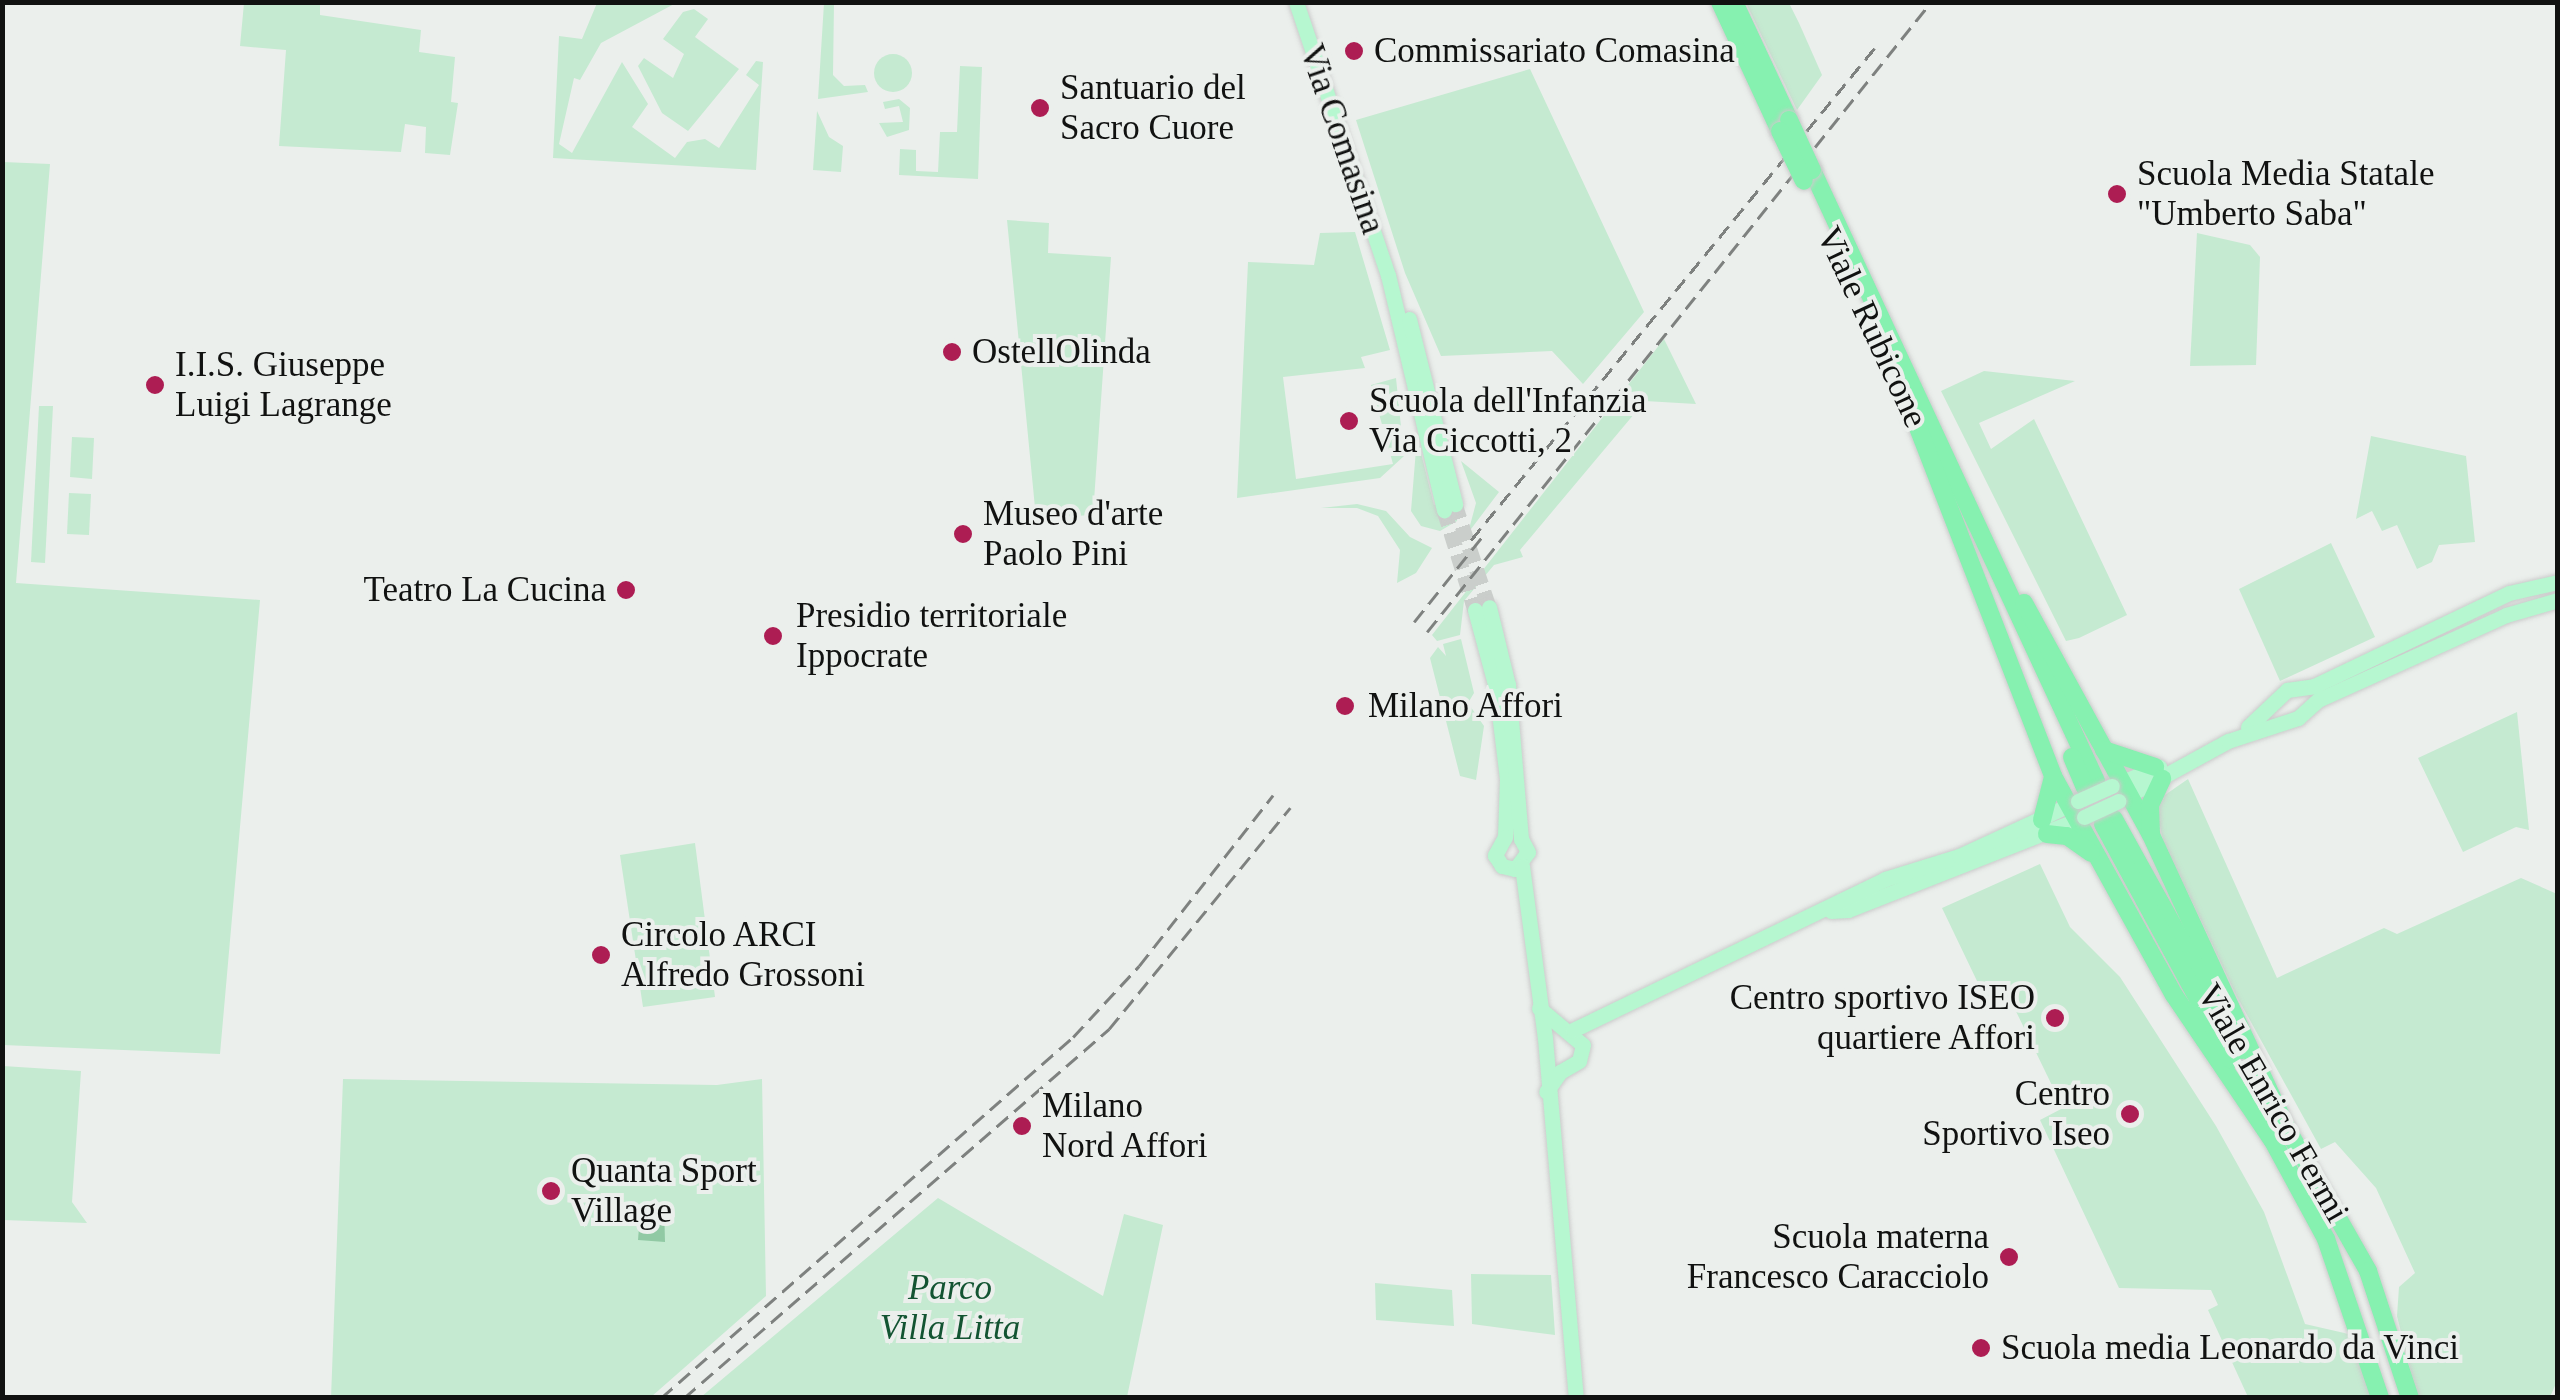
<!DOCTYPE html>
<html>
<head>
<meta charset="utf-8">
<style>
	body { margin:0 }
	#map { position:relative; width:2560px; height:1400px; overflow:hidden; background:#ebefec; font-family:"Times New Roman",serif }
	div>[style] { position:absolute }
	.green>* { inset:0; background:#c5ead1 }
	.round { border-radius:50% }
	.water>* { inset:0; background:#91c9a4 }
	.major-tunnel>* { height:15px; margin-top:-7.5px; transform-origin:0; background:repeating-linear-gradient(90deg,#cacecb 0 15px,transparent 0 23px) }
	.roads { filter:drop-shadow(0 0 2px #cbcbcb) drop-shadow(0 0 2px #cbcbcb) }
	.major>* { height:15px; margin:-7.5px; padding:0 7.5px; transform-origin:7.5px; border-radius:7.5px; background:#b6f7d0 }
	.highway>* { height:18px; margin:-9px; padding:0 9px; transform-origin:9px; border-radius:9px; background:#86f1b0 }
	.rail>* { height:2.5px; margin-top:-1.25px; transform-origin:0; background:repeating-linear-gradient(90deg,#7e817f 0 15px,transparent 0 23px) }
	.bridges { filter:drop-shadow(0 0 2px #cbcbcb) drop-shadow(0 0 2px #cbcbcb) }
	.major-bridge>* { height:15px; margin:-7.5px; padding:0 7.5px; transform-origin:7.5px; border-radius:7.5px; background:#b6f7d0 }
	.highway-bridge>* { height:18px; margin:-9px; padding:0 9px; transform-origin:9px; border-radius:9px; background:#86f1b0 }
	.dots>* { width:28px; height:28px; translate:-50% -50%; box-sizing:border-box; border:5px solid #ebefec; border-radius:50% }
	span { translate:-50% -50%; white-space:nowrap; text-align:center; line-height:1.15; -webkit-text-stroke:8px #ebefec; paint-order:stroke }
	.poi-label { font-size:35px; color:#111211 }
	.left { translate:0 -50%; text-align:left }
	.right { translate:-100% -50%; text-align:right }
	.street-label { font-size:35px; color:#111211 }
	.park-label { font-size:35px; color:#135432; font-style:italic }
	.frame { position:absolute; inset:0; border:5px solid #111211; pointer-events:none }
</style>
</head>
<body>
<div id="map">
	<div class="green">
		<i style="clip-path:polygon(244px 3px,320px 3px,320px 15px,421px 30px,419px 52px,455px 57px,451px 102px,458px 103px,450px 155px,425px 153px,426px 127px,405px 124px,401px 152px,279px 146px,286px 50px,240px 46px)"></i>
		<i style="clip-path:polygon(597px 3px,676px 3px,601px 43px,580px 80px,574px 78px,559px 144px,572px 153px,622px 62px,648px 104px,632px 127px,675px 158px,687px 142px,705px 139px,719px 148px,759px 85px,746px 75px,756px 61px,763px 62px,756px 170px,553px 158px,559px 36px,582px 39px)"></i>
		<i style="clip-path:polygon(824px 3px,834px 3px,833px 75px,844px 86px,865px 85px,868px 92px,818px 99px)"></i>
		<i style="clip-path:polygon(1746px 3px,1789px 3px,1799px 23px,1822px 75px,1797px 110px)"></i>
		<i style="clip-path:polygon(694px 9px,708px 19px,695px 37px,739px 69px,688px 131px,662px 113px,638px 66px,644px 58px,673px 78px,684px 54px,663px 39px,683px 12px)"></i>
		<i class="round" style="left:874px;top:54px;width:38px;height:38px"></i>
		<i style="clip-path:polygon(960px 66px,982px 67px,978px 179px,899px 175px,900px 149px,916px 150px,916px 171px,938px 172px,940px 132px,957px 132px)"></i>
		<i style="clip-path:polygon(1530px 69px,1644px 312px,1583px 384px,1552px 351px,1441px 356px,1405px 273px,1356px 120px)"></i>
		<i style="clip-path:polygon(899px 99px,910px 108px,909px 130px,887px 137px,879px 123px,903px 122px,899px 106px,885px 109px,883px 102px)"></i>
		<i style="clip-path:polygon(817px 111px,829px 137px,843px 146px,841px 172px,813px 170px)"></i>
		<i style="clip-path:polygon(3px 162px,50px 164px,16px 583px,260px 600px,220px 1054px,3px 1045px)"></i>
		<i style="clip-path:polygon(1007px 220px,1049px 223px,1048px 253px,1111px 257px,1093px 515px,1036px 518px)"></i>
		<i style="clip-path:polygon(1355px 232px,1390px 350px,1361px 357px,1365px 368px,1283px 377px,1296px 479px,1393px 464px,1371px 385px,1396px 378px,1404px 456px,1380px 478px,1237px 498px,1248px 262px,1314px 265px,1320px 233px)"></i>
		<i style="clip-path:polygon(2197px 233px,2250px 245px,2260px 257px,2256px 365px,2190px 366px)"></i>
		<i style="clip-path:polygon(1664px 339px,1696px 404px,1645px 401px,1520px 550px,1523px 557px,1494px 565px,1464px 601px,1460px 635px,1437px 641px,1432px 635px)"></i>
		<i style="clip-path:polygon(1984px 371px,2075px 381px,1979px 423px,1991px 449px,2034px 419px,2127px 615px,2079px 638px,2066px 641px,1941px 391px)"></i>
		<i style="clip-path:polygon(39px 406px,53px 406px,45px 563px,31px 562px)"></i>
		<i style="clip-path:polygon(2371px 436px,2466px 456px,2475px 542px,2439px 545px,2432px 562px,2417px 569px,2397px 525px,2382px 531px,2372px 511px,2356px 519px)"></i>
		<i style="clip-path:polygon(72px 437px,94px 438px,92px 479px,70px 477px)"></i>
		<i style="clip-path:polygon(1417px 437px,1434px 505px,1460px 500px,1457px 521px,1440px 531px,1421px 526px,1411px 511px)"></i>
		<i style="clip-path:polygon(1461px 461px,1499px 492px,1468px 533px,1476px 503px)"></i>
		<i style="clip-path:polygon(69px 493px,91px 494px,89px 535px,67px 534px)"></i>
		<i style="clip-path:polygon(1357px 504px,1386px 511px,1410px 537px,1432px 548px,1416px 573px,1397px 583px,1400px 550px,1378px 516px,1357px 508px,1321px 508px)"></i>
		<i style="clip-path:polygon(2331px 543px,2375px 637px,2280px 681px,2239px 589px)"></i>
		<i style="clip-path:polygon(1461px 639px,1474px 693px,1468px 703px,1484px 726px,1476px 780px,1460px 776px,1430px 658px,1438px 647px,1446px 656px,1443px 644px)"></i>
		<i style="clip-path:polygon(2517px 712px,2529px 830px,2516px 827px,2463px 852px,2418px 758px)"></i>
		<i style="clip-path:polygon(2188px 779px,2277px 978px,2384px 928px,2397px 934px,2521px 878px,2557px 894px,2558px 1379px,2550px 1397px,2417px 1397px,2397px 1316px,2399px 1287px,2415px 1273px,2376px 1188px,2335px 1142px,2321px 1149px,2236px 995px,2163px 840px,2157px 813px,2162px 797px)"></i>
		<i style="clip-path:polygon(695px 843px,715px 997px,643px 1007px,620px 855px)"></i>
		<i style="clip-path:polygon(2040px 864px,2070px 927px,2120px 977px,2216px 1126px,2264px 1212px,2305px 1324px,2353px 1335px,2371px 1397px,2248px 1397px,2208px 1310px,2218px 1305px,2211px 1290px,2119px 1288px,2040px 1120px,2063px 1108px,2009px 997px,1989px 1006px,1942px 908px)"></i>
		<i style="clip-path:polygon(3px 1066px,81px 1071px,72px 1202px,87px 1223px,3px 1220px)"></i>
		<i style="clip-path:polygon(343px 1079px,717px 1085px,762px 1079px,766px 1296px,651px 1397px,331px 1398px)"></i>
		<i style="clip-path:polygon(938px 1198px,1103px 1296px,1124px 1214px,1163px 1225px,1127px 1397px,701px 1397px)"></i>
		<i style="clip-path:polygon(1471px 1274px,1551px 1275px,1555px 1335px,1472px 1324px)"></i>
		<i style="clip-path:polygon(1375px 1283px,1452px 1290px,1454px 1326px,1376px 1320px)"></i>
	</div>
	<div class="water">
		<i style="clip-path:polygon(641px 1203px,664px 1204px,665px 1242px,638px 1240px)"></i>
	</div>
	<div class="major-tunnel">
		<i style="left:1455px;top:504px;width:108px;rotate:71.7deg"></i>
		<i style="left:1444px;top:510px;width:105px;rotate:72.8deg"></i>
	</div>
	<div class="roads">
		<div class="major">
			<i style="left:1296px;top:2px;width:288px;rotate:71.4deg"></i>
			<i style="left:1388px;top:275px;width:242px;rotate:76.6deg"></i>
			<i style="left:1409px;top:319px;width:191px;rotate:76deg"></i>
			<i style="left:1475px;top:610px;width:81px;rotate:74.9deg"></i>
			<i style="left:1496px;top:688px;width:92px;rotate:83.1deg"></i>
			<i style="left:1507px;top:779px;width:58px;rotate:92deg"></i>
			<i style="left:1505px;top:837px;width:21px;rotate:119deg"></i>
			<i style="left:1495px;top:855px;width:13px;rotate:58deg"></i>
			<i style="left:1502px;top:866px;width:13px;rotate:13deg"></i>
			<i style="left:1515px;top:869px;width:21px;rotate:-53deg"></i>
			<i style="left:1528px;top:852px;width:15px;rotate:-118deg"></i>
			<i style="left:1521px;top:839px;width:155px;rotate:-94.8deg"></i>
			<i style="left:1508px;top:685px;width:80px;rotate:-103.7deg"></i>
			<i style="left:2248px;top:727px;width:54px;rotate:-43.5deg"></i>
			<i style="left:2287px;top:690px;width:27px;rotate:-8deg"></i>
			<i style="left:2314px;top:686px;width:216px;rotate:-25.5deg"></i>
			<i style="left:2509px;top:593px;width:50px;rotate:-12.7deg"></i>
			<i style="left:2112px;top:786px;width:51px;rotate:-22deg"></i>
			<i style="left:2122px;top:799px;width:121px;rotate:-28.7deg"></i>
			<i style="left:2228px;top:741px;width:74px;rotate:-18.2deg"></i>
			<i style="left:2298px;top:718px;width:27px;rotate:-42deg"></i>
			<i style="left:2318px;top:700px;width:206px;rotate:-24.3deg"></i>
			<i style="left:2506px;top:615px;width:54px;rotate:-16.1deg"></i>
			<i style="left:1522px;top:866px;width:174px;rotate:82.4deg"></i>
			<i style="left:1545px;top:1038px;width:361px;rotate:85.1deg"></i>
			<i style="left:1831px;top:911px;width:17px;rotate:-3deg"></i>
			<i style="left:1848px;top:910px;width:254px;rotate:-21.5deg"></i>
			<i style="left:1539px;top:1008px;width:57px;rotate:40.1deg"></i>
			<i style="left:1583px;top:1045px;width:16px;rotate:104deg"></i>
			<i style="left:1579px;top:1061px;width:22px;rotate:150deg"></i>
			<i style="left:1560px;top:1072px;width:24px;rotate:125deg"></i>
			<i style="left:1573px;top:1030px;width:347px;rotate:-25.8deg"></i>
			<i style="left:1885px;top:879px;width:77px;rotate:-17.3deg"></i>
			<i style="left:1959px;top:856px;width:131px;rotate:-24.8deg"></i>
		</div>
		<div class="highway">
			<i style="left:1720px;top:2px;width:142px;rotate:65.1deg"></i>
			<i style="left:1734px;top:2px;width:130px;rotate:65deg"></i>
			<i style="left:1812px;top:170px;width:674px;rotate:65.07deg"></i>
			<i style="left:1910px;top:407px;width:396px;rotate:68.8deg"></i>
			<i style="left:2053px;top:776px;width:250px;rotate:61.1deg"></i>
			<i style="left:2174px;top:995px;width:175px;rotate:55.9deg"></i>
			<i style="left:2024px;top:603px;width:264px;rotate:61.3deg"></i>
			<i style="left:2151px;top:835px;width:326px;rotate:65.2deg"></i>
			<i style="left:2104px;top:750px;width:54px;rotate:18.4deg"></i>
			<i style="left:2072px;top:757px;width:33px;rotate:67deg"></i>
			<i style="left:2114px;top:819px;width:264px;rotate:61deg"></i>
			<i style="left:2042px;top:820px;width:44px;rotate:-75.7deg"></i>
			<i style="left:2103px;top:824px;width:268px;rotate:61.5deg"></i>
			<i style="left:2047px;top:834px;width:20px;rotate:6deg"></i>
			<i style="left:2067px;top:836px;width:29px;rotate:35deg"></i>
			<i style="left:2151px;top:834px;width:29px;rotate:-92deg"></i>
			<i style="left:2150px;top:805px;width:29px;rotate:-65deg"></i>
			<i style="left:2282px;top:1120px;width:174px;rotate:60.3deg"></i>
			<i style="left:2368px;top:1271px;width:134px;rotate:71.7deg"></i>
			<i style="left:2268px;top:1132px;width:122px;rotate:61.5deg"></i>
			<i style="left:2326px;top:1239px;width:168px;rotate:71.2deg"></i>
		</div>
	</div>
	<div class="rail">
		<i style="left:1471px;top:540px;width:640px;rotate:-50.64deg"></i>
		<i style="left:1414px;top:622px;width:114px;rotate:-51.4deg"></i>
		<i style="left:1427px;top:632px;width:807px;rotate:-51.34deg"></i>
		<i style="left:661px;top:1398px;width:548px;rotate:-41.23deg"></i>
		<i style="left:1073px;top:1037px;width:97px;rotate:-47.1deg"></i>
		<i style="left:1139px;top:966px;width:217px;rotate:-51.9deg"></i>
		<i style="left:684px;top:1398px;width:563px;rotate:-40.97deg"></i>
		<i style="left:1109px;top:1029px;width:286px;rotate:-50.7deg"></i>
	</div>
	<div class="bridges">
		<div class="major-bridge">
			<i style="left:2078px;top:801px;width:37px;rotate:-24deg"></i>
			<i style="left:2084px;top:817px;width:38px;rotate:-25deg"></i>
		</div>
		<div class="highway-bridge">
			<i style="left:1789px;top:120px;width:55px;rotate:65.3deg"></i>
			<i style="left:1780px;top:131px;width:55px;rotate:64.4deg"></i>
		</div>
	</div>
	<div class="dots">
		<i style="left:1354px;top:51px;background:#ad1d53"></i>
		<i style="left:1040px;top:108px;background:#ad1d53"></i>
		<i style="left:2117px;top:194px;background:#ad1d53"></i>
		<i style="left:952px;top:352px;background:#ad1d53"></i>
		<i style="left:155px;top:385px;background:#ad1d53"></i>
		<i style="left:1349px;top:421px;background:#ad1d53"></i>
		<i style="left:963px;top:534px;background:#ad1d53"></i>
		<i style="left:626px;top:590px;background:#ad1d53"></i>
		<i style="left:773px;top:636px;background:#ad1d53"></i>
		<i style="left:1345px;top:706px;background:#ad1d53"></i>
		<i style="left:601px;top:955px;background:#ad1d53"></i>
		<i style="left:2055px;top:1018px;background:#ad1d53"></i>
		<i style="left:2130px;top:1114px;background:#ad1d53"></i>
		<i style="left:1022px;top:1126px;background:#ad1d53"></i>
		<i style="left:551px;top:1191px;background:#ad1d53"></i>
		<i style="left:2009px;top:1257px;background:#ad1d53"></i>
		<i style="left:1981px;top:1348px;background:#ad1d53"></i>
	</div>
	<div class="poi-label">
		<span class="left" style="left:1374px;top:51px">Commissariato Comasina</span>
		<span class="left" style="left:1060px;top:108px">Santuario del<br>Sacro Cuore</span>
		<span class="left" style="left:2137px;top:194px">Scuola Media Statale<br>"Umberto Saba"</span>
		<span class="left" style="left:972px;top:352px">OstellOlinda</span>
		<span class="left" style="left:175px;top:385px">I.I.S. Giuseppe<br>Luigi Lagrange</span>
		<span class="left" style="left:1369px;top:421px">Scuola dell'Infanzia<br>Via Ciccotti, 2</span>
		<span class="left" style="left:983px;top:534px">Museo d'arte<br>Paolo Pini</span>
		<span class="right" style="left:606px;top:590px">Teatro La Cucina</span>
		<span class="left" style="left:796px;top:636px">Presidio territoriale<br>Ippocrate</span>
		<span class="left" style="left:1368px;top:706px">Milano Affori</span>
		<span class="left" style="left:621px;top:955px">Circolo ARCI<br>Alfredo Grossoni</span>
		<span class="right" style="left:2035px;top:1018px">Centro sportivo ISEO<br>quartiere Affori</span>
		<span class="right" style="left:2110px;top:1114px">Centro<br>Sportivo Iseo</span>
		<span class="left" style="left:1042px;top:1126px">Milano<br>Nord Affori</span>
		<span class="left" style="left:571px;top:1191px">Quanta Sport<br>Village</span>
		<span class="right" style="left:1989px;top:1257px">Scuola materna<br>Francesco Caracciolo</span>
		<span class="left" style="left:2001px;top:1348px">Scuola media Leonardo da Vinci</span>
	</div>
	<div class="street-label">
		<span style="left:1342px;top:139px;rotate:71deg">Via Comasina</span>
		<span style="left:1872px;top:327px;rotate:65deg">Viale Rubicone</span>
		<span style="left:2273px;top:1103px;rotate:60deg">Viale Enrico Fermi</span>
	</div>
	<div class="park-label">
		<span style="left:950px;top:1308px">Parco<br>Villa Litta</span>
	</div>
	<div class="frame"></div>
</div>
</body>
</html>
